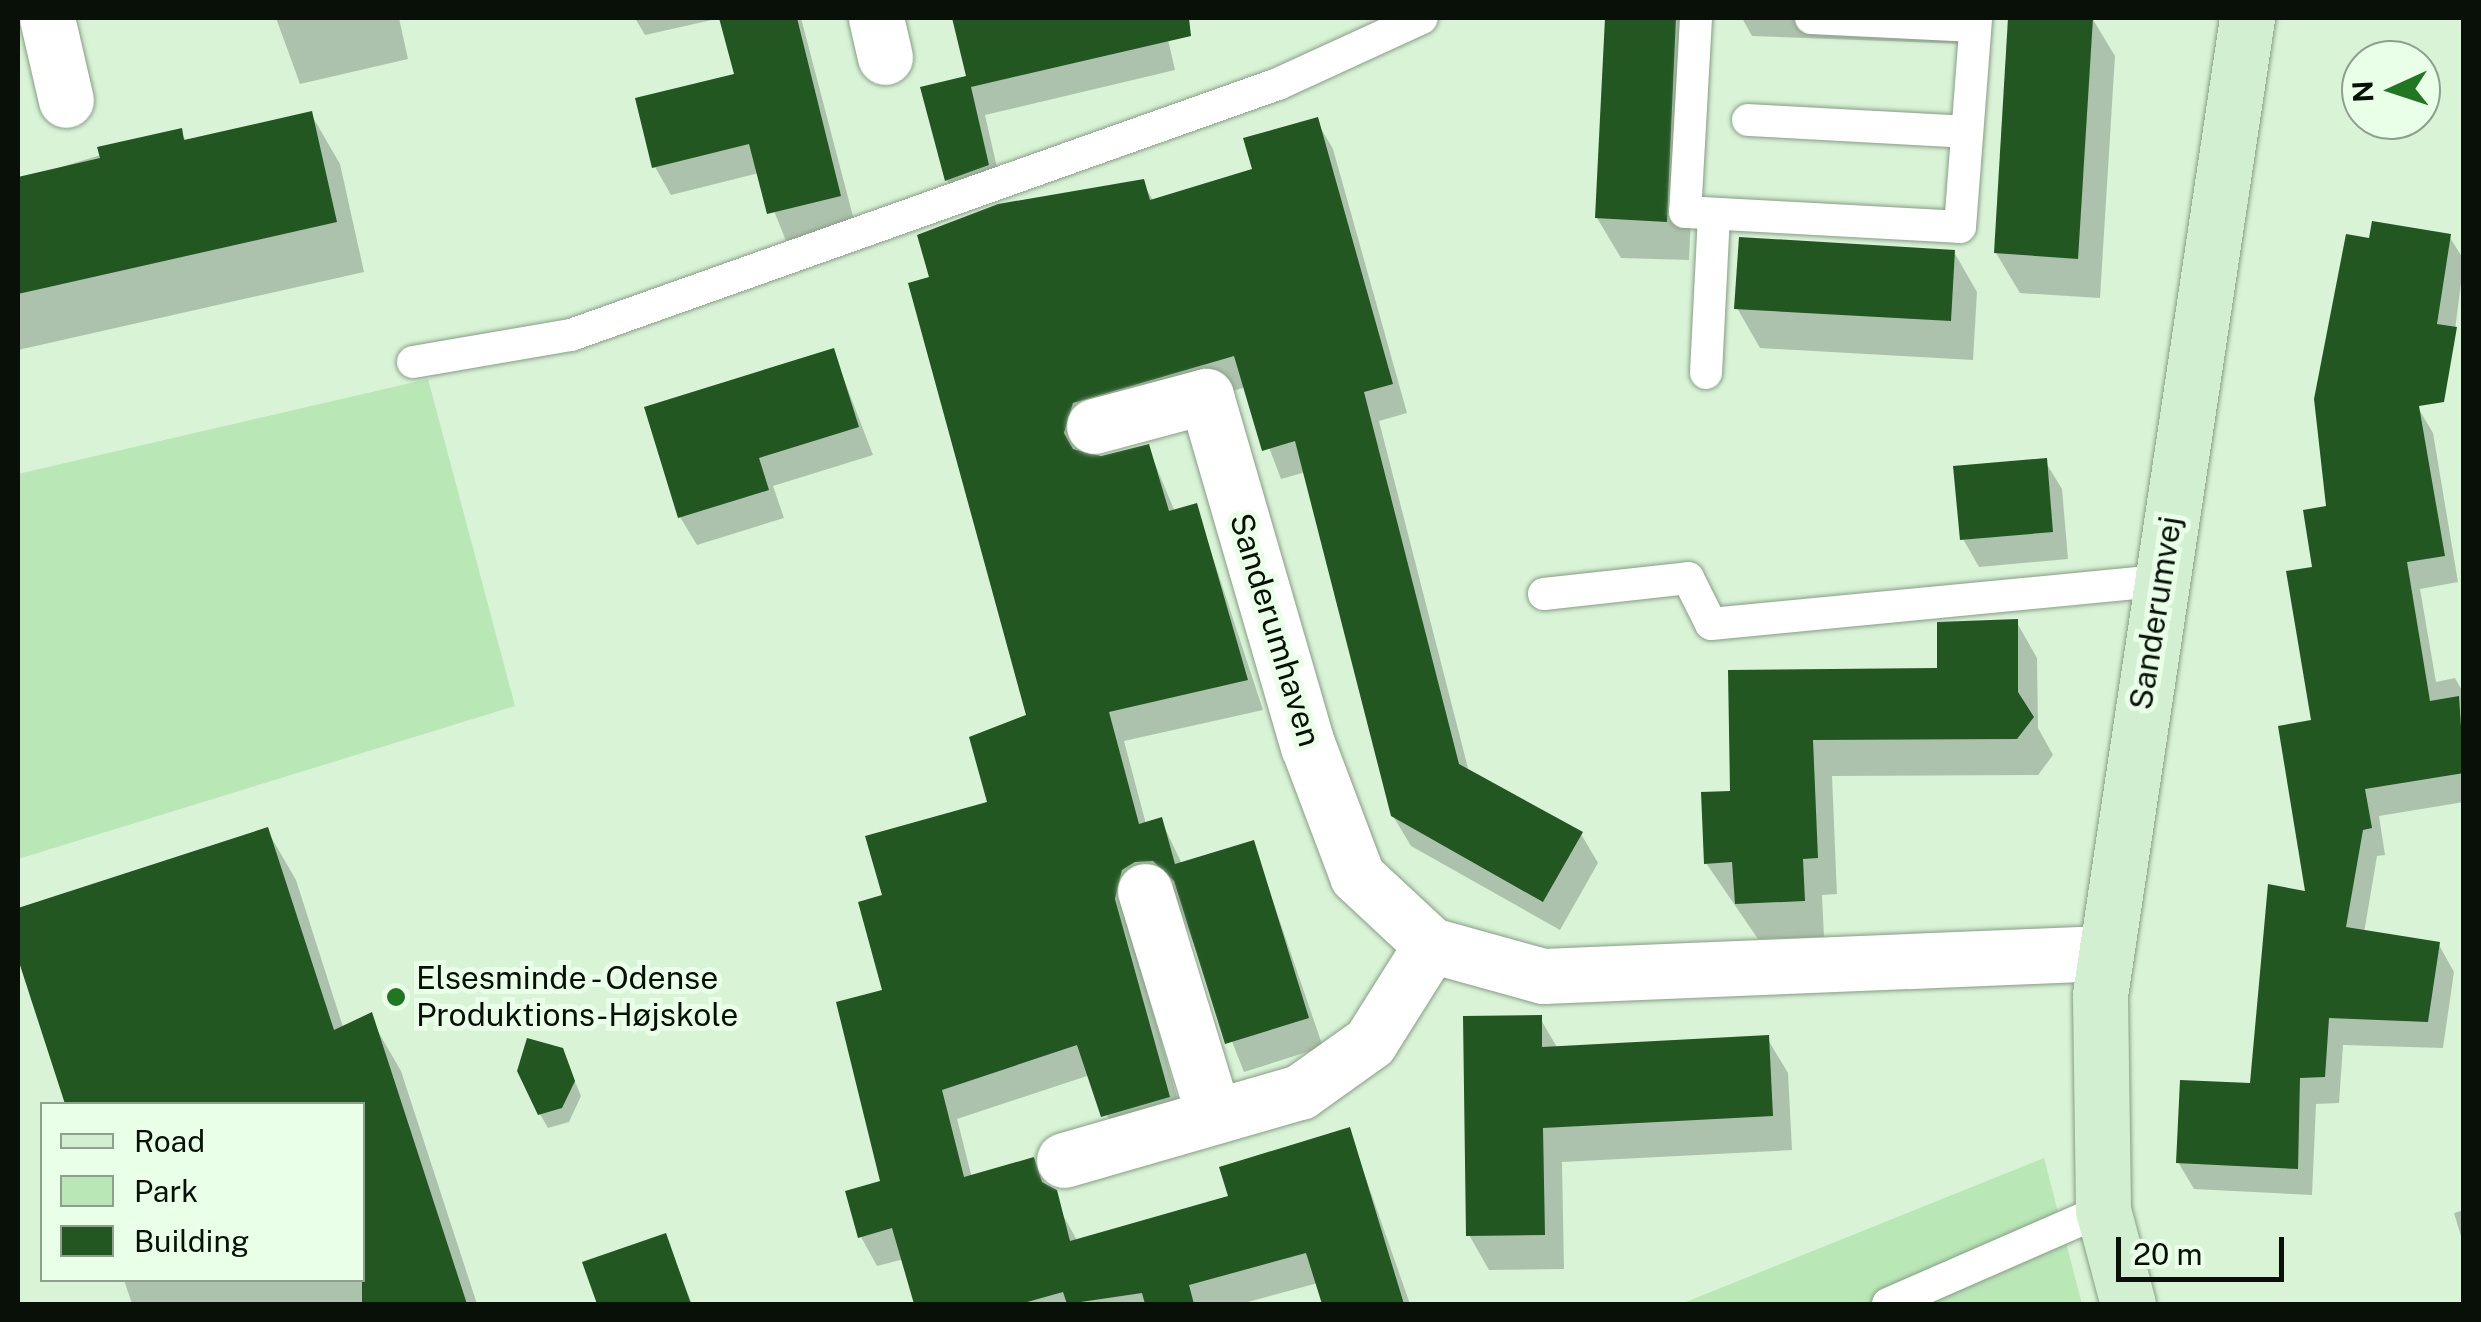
<!DOCTYPE html>
<html>
<head>
<meta charset="utf-8">
<style>
	body { margin:0 }
	#map { position:relative; width:2481px; height:1322px; overflow:hidden; background:#d9f3d7; font-family:"Public Sans",sans-serif }
	div>[style] { position:absolute }
	.green>* { inset:0; background:#b9e7b6 }
	.shadow>* { inset:0; background:#0003 }
	.building>* { inset:0; background:#225721 }
	.roads { filter:drop-shadow(0 0 2px #869e84) drop-shadow(0 0 2px #869e84) }
	.lane>* { height:32px; margin:-16px; padding:0 16px; transform-origin:16px; border-radius:16px; background:#fff }
	.street>* { height:55px; margin:-27.5px; padding:0 27.5px; transform-origin:27.5px; border-radius:27.5px; background:#fff }
	.secondary>* { height:55px; margin:-27.5px; padding:0 27.5px; transform-origin:27.5px; border-radius:27.5px; background:#d2f0d1 }
	.dots>* { width:28px; height:28px; translate:-50% -50%; box-sizing:border-box; border:5px solid #e9ffe8; border-radius:50% }
	span { translate:-50% -50%; white-space:nowrap; text-align:center; line-height:1.15; -webkit-text-stroke:10px #e9ffe8; paint-order:stroke }
	.street-label { font-size:32px; color:#081007 }
	.poi-label { font-size:32px; color:#081007 }
	.left { translate:0 -50%; text-align:left }
	.frame { position:absolute; inset:0; border:20px solid #081007; pointer-events:none }
	.legend { position:absolute; left:40px; top:1102px; width:325px; height:180px; box-sizing:border-box; background:#e9ffe8; border:2px solid #8f9f8e; margin:0; padding:12px 18px; list-style:none; font-size:30px; color:#081007 }
	.legend li { display:flex; align-items:center; gap:20px; height:50px }
	.legend b { width:50px; border:2px solid #8f9f8e }
	.north { position:absolute; left:2341px; top:40px; width:100px; height:100px; box-sizing:border-box; background:#e9ffe8; border:2px solid #8f9f8e; border-radius:50%; rotate:267deg; font-size:28px; font-weight:700; line-height:40px; text-align:center; color:#081007 }
	.north::after { content:''; display:block; margin:auto; width:35px; height:45px; background:#207621; clip-path:polygon(50% 0,100% 100%,50% 72%,0 100%) }
	.scale { position:absolute; left:2116px; top:1237px; width:168px; height:45px; box-sizing:border-box; border:5px solid #081007; border-top:0; padding-left:12px; font-size:30px; line-height:35px; white-space:nowrap; color:#081007; -webkit-text-stroke:8px #e9ffe8; paint-order:stroke }
</style>
</head>
<body>
<div id="map">
	<div class="green">
		<i style="clip-path:polygon(428px 379px,515px 706px,18px 859px,18px 474px)"></i>
		<i style="clip-path:polygon(2044px 1158px,2082px 1304px,1681px 1304px)"></i>
	</div>
	<div class="shadow">
		<i style="clip-path:polygon(276px 18px,399px 18px,408px 59px,300px 84px)"></i>
		<i style="clip-path:polygon(635px 18px,721px 18px,645px 35px)"></i>
		<i style="clip-path:polygon(722px 18px,801px 18px,855px 224px,786px 241px,759px 173px,671px 195px,655px 167px,737px 76px)"></i>
		<i style="clip-path:polygon(976px 18px,1163px 18px,1175px 70px,985px 115px,1003px 194px,963px 208px,947px 180px,969px 78px,956px 22px)"></i>
		<i style="clip-path:polygon(1607px 18px,1682px 18px,1699px 46px,1689px 260px,1621px 258px,1597px 218px)"></i>
		<i style="clip-path:polygon(1742px 18px,1969px 18px,1968px 44px,1752px 36px)"></i>
		<i style="clip-path:polygon(2010px 18px,2092px 18px,2115px 56px,2100px 298px,2020px 293px,1996px 253px)"></i>
		<i style="clip-path:polygon(311px 114px,340px 164px,364px 272px,18px 350px,18px 180px,180px 131px,187px 142px)"></i>
		<i style="clip-path:polygon(1316px 120px,1333px 149px,1407px 413px,1379px 421px,1469px 772px,1581px 834px,1598px 863px,1560px 930px,1411px 846px,1393px 816px,1306px 472px,1281px 479px,1246px 387px,1087px 434px,1082px 454px,1101px 459px,1148px 447px,1175px 512px,1196px 506px,1263px 710px,1124px 741px,1146px 824px,1161px 820px,1182px 864px,1253px 843px,1323px 1047px,1244px 1072px,1172px 889px,1130px 930px,1185px 1126px,1120px 1145px,1090px 1075px,957px 1119px,972px 1178px,1032px 1160px,1078px 1242px,1231px 1198px,1349px 1130px,1410px 1304px,1325px 1304px,1318px 1283px,1240px 1304px,917px 1304px,904px 1259px,877px 1266px,861px 1237px,883px 1183px,886px 897px,990px 803px,1029px 716px,932px 278px,1142px 182px,1154px 202px,1255px 171px)"></i>
		<i style="clip-path:polygon(2449px 236px,2464px 260px,2452px 353px,2371px 241px)"></i>
		<i style="clip-path:polygon(1954px 252px,1977px 292px,1973px 360px,1760px 348px,1737px 308px)"></i>
		<i style="clip-path:polygon(833px 351px,873px 455px,773px 486px,784px 518px,697px 545px,680px 517px)"></i>
		<i style="clip-path:polygon(2417px 406px,2433px 433px,2458px 582px,2420px 589px,2436px 682px,2455px 678px,2464px 694px,2464px 802px,2379px 816px,2385px 855px,2377px 856px,2364px 933px,2439px 945px,2454px 972px,2443px 1048px,2343px 1045px,2339px 1103px,2316px 1104px,2312px 1195px,2194px 1189px,2178px 1162px,2252px 1085px,2308px 894px,2314px 569px,2329px 508px)"></i>
		<i style="clip-path:polygon(2045px 461px,2062px 489px,2068px 559px,1979px 567px,1963px 539px)"></i>
		<i style="clip-path:polygon(2016px 621px,2037px 658px,2038px 728px,2053px 755px,2038px 775px,1832px 776px,1837px 894px,1822px 895px,1824px 937px,1758px 939px,1706px 863px,1732px 793px,1731px 672px,1939px 670px)"></i>
		<i style="clip-path:polygon(267px 830px,296px 880px,344px 1030px,372px 1021px,401px 1071px,477px 1304px,132px 1304px,124px 1280px,362px 1280px,362px 1104px,67px 1104px,18px 951px,18px 911px)"></i>
		<i style="clip-path:polygon(1540px 1018px,1558px 1049px,1767px 1038px,1788px 1073px,1792px 1150px,1562px 1162px,1564px 1269px,1489px 1270px,1469px 1235px)"></i>
		<i style="clip-path:polygon(562px 1050px,581px 1096px,569px 1122px,548px 1128px,540px 1114px)"></i>
		<i style="clip-path:polygon(2464px 1210px,2464px 1246px,2454px 1213px)"></i>
		<i style="clip-path:polygon(665px 1236px,692px 1304px,600px 1304px,585px 1263px)"></i>
	</div>
	<div class="building">
		<i style="clip-path:polygon(719px 18px,797px 18px,841px 196px,767px 214px,749px 144px,652px 168px,635px 98px,734px 74px)"></i>
		<i style="clip-path:polygon(952px 18px,1189px 18px,1191px 36px,971px 87px,989px 165px,945px 181px,920px 87px,966px 76px)"></i>
		<i style="clip-path:polygon(1605px 18px,1676px 18px,1667px 222px,1595px 218px)"></i>
		<i style="clip-path:polygon(2008px 18px,2093px 18px,2078px 259px,1994px 253px)"></i>
		<i style="clip-path:polygon(312px 111px,337px 222px,18px 294px,18px 177px,100px 158px,97px 147px,182px 128px,184px 140px)"></i>
		<i style="clip-path:polygon(1318px 117px,1393px 384px,1364px 392px,1459px 764px,1583px 832px,1543px 902px,1391px 816px,1295px 441px,1262px 451px,1234px 356px,1073px 403px,1064px 433px,1073px 449px,1101px 456px,1149px 444px,1169px 511px,1197px 503px,1248px 680px,1109px 712px,1139px 824px,1162px 817px,1175px 864px,1254px 840px,1309px 1018px,1225px 1044px,1174px 881px,1153px 861px,1135px 862px,1122px 870px,1115px 899px,1170px 1097px,1101px 1117px,1077px 1045px,942px 1090px,964px 1177px,1034px 1157px,1042px 1182px,1057px 1190px,1070px 1241px,1228px 1196px,1219px 1167px,1350px 1127px,1404px 1304px,1322px 1304px,1306px 1253px,1189px 1285px,1194px 1304px,1145px 1304px,1142px 1293px,1067px 1304px,1063px 1292px,1020px 1304px,914px 1304px,892px 1228px,858px 1238px,845px 1191px,880px 1181px,836px 1002px,882px 990px,858px 902px,882px 895px,865px 836px,987px 802px,969px 737px,1026px 715px,908px 283px,929px 277px,917px 235px,998px 204px,1144px 179px,1150px 200px,1252px 169px,1243px 138px)"></i>
		<i style="clip-path:polygon(2372px 221px,2451px 234px,2437px 324px,2457px 327px,2444px 402px,2419px 406px,2445px 556px,2407px 562px,2430px 701px,2459px 696px,2464px 773px,2365px 789px,2372px 828px,2363px 830px,2346px 927px,2440px 942px,2428px 1022px,2329px 1018px,2325px 1077px,2300px 1078px,2298px 1169px,2176px 1163px,2180px 1080px,2250px 1083px,2268px 884px,2305px 891px,2278px 726px,2311px 720px,2286px 571px,2312px 567px,2303px 510px,2326px 506px,2314px 399px,2346px 234px,2369px 238px)"></i>
		<i style="clip-path:polygon(1739px 237px,1955px 250px,1951px 321px,1734px 309px)"></i>
		<i style="clip-path:polygon(834px 348px,859px 427px,759px 458px,769px 490px,678px 518px,644px 407px)"></i>
		<i style="clip-path:polygon(2047px 458px,2053px 532px,1960px 540px,1953px 466px)"></i>
		<i style="clip-path:polygon(2018px 619px,2018px 692px,2034px 717px,2017px 739px,1813px 740px,1818px 858px,1803px 859px,1805px 901px,1735px 904px,1732px 862px,1704px 864px,1701px 792px,1730px 791px,1728px 670px,1937px 668px,1937px 622px)"></i>
		<i style="clip-path:polygon(268px 827px,334px 1030px,372px 1012px,467px 1304px,362px 1304px,362px 1104px,65px 1104px,18px 959px,18px 908px)"></i>
		<i style="clip-path:polygon(1542px 1015px,1542px 1047px,1769px 1035px,1773px 1116px,1543px 1128px,1545px 1235px,1466px 1236px,1463px 1016px)"></i>
		<i style="clip-path:polygon(527px 1038px,563px 1048px,575px 1081px,562px 1108px,538px 1115px,517px 1071px)"></i>
		<i style="clip-path:polygon(666px 1233px,691px 1304px,597px 1304px,582px 1262px)"></i>
	</div>
	<div class="roads">
		<div class="lane">
			<i style="left:1696px;top:18px;width:194px;rotate:93.2deg"></i>
			<i style="left:1685px;top:212px;width:275px;rotate:3.1deg"></i>
			<i style="left:1960px;top:227px;width:210px;rotate:-85.6deg"></i>
			<i style="left:1811px;top:18px;width:164px;rotate:2.8deg"></i>
			<i style="left:1748px;top:120px;width:219px;rotate:3.1deg"></i>
			<i style="left:413px;top:362px;width:160px;rotate:-9.7deg"></i>
			<i style="left:571px;top:335px;width:750px;rotate:-19.55deg"></i>
			<i style="left:1278px;top:84px;width:158px;rotate:-24.6deg"></i>
			<i style="left:1706px;top:373px;width:159px;rotate:-87.1deg"></i>
			<i style="left:1544px;top:594px;width:145px;rotate:-6.3deg"></i>
			<i style="left:1688px;top:578px;width:51px;rotate:63.4deg"></i>
			<i style="left:1711px;top:624px;width:452px;rotate:-5.5deg"></i>
			<i style="left:1888px;top:1304px;width:235px;rotate:-23.6deg"></i>
		</div>
		<div class="street">
			<i style="left:47px;top:18px;width:84px;rotate:77deg"></i>
			<i style="left:876px;top:18px;width:40px;rotate:77deg"></i>
			<i style="left:1094px;top:426px;width:116px;rotate:-15deg"></i>
			<i style="left:1206px;top:396px;width:365px;rotate:73.8deg"></i>
			<i style="left:1308px;top:746px;width:139px;rotate:69.3deg"></i>
			<i style="left:1357px;top:876px;width:101px;rotate:43deg"></i>
			<i style="left:1431px;top:945px;width:116px;rotate:15.5deg"></i>
			<i style="left:1543px;top:976px;width:562px;rotate:-2.34deg"></i>
			<i style="left:1145px;top:891px;width:235px;rotate:73deg"></i>
			<i style="left:1064px;top:1160px;width:246px;rotate:-16.1deg"></i>
			<i style="left:1300px;top:1092px;width:86px;rotate:-35.5deg"></i>
			<i style="left:1370px;top:1042px;width:115px;rotate:-57.8deg"></i>
		</div>
		<div class="secondary">
			<i style="left:2128px;top:1304px;width:97px;rotate:-104.9deg"></i>
			<i style="left:2103px;top:1210px;width:215px;rotate:-90.8deg"></i>
			<i style="left:2100px;top:995px;width:988px;rotate:-81.44deg"></i>
		</div>
	</div>
	<div class="dots">
		<i style="left:396px;top:997px;background:#207621"></i>
	</div>
	<div class="street-label">
		<span style="left:2156px;top:613px;rotate:-81deg">Sanderumvej</span>
		<span style="left:1275px;top:630px;rotate:73deg">Sanderumhaven</span>
	</div>
	<div class="poi-label">
		<span class="left" style="left:416px;top:997px">Elsesminde - Odense<br>Produktions-Højskole</span>
	</div>
	<div class="frame"></div>
	<ul class="legend">
	<li><b style="height:12px;background:#d2f0d1"></b>Road</li>
	<li><b style="height:28px;background:#b9e7b6"></b>Park</li>
	<li><b style="height:28px;background:#225721"></b>Building</li>
	</ul>
	<div class="north">N</div>
	<div class="scale">20 m</div>
</div>
</body>
</html>
